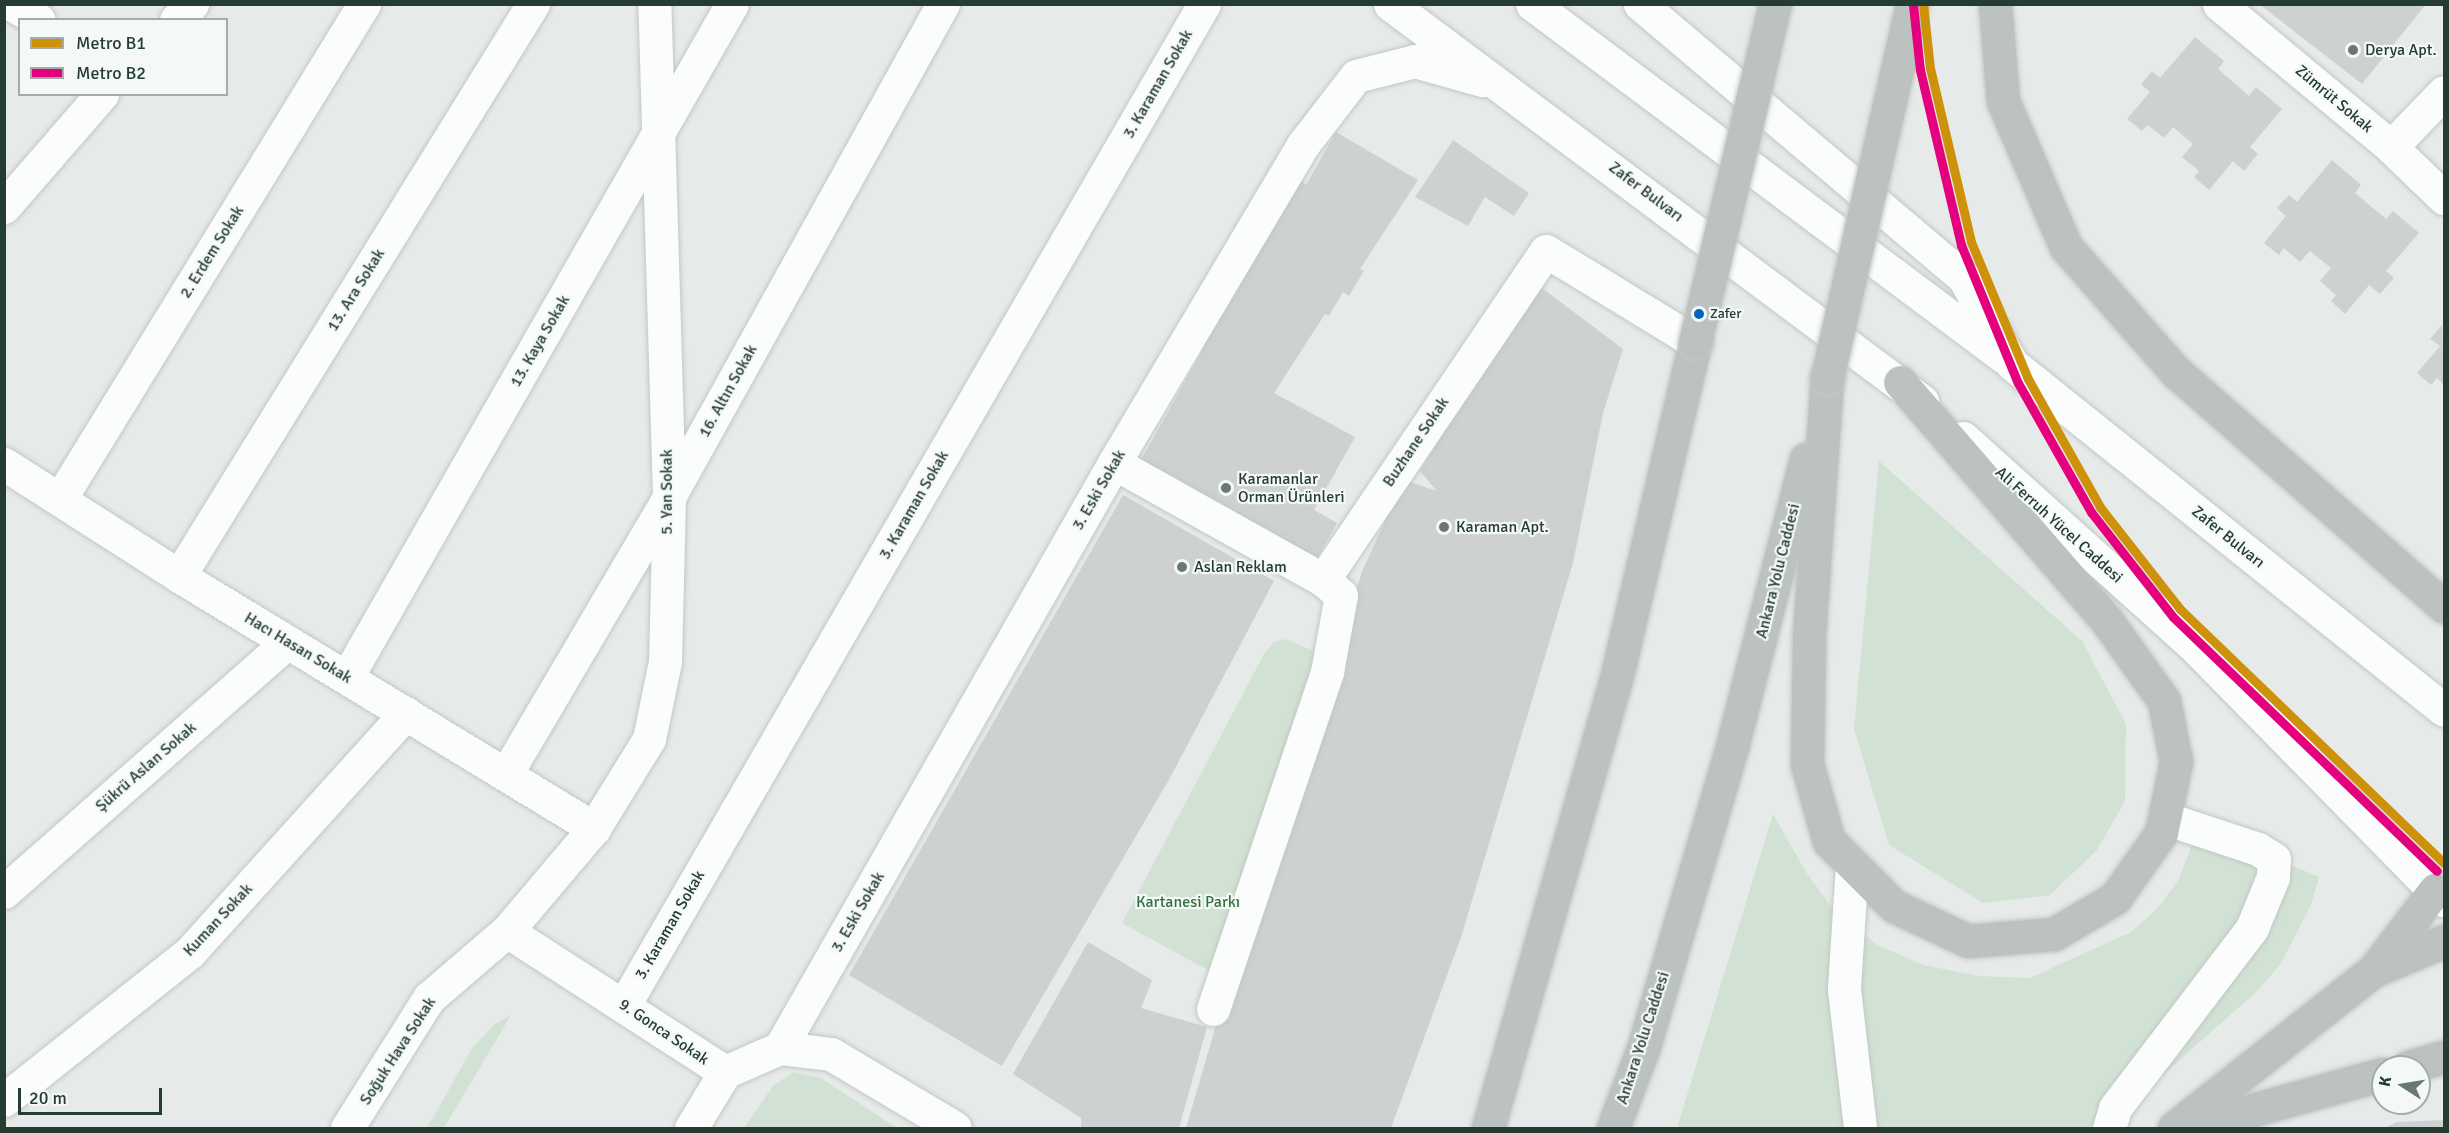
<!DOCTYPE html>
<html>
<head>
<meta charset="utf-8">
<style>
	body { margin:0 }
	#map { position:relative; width:2449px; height:1133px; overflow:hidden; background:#e6eae8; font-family:Signika,sans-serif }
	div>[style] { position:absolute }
	.green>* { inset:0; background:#d1e2d4 }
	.building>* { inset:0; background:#cdd1cf }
	.roads { filter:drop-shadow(0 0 2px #c3c7c5) drop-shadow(0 0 2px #c3c7c5) }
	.street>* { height:33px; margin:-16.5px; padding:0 16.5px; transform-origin:16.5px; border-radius:16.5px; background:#fbfcfc }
	.secondary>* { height:33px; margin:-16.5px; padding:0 16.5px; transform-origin:16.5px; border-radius:16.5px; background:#fbfcfc }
	.highway>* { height:33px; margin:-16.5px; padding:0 16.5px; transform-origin:16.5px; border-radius:16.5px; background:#bcc2c0 }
	.bridges { filter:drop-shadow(0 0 2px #c2c9c6) drop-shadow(0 0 2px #c2c9c6) }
	.highway-bridge>* { height:33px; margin:-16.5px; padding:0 16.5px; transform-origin:16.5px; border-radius:16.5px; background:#bcc2c0 }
	.metro-1>* { height:9px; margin:-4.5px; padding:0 4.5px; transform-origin:4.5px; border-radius:4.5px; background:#cd910a }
	.metro-2>* { height:9px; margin:-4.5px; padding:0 4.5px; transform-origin:4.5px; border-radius:4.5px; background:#e5007d }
	.dots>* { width:16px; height:16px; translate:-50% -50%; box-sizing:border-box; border:3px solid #f4f9f6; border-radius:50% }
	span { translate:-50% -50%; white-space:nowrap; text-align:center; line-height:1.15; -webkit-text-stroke:4.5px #f4f9f6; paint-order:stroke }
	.bus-label { font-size:14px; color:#253c33 }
	.left { translate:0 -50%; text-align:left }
	.poi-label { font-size:16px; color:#253c33 }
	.street-label { font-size:16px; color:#253c33 }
	.park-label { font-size:16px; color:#327042 }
	.frame { position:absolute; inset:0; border:6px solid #253c33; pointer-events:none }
	.legend { position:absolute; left:18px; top:18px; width:210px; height:78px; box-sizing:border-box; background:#f4f9f6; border:2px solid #a1ada8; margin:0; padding:8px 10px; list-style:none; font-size:18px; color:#253c33 }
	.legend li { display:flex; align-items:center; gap:12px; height:30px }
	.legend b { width:30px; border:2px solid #a1ada8 }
	.north { position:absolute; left:2371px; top:1055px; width:60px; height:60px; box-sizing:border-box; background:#f4f9f6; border:2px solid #a1ada8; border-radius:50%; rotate:282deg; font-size:16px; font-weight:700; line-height:24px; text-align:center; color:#253c33 }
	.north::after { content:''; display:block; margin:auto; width:21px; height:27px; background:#697972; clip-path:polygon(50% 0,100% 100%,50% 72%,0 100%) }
	.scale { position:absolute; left:18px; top:1088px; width:144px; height:27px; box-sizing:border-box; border:3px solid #253c33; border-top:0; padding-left:8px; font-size:18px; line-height:21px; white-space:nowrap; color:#253c33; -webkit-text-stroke:4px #f4f9f6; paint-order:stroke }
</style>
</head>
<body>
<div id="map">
	<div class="green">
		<i style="clip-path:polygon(1879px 461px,2082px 641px,2126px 724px,2125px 801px,2097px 850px,2050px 895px,1983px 903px,1889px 845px,1854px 729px)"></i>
		<i style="clip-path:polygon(1286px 639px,1320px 654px,1215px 974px,1122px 923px,1264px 654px,1274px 642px)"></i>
		<i style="clip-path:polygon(1773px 814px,1806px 872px,1838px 916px,1878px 945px,1923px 965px,1979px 976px,2030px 978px,2131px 932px,2158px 908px,2179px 879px,2196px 834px,2260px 863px,2238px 921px,2091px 1128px,1677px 1128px)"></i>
		<i style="clip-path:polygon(2286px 863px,2319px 877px,2311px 905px,2280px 965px,2255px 993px,2129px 1105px)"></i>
		<i style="clip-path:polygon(511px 1015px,444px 1128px,427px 1128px,473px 1047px,495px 1024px)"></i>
		<i style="clip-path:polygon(793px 1072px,821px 1078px,897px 1128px,744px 1128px,773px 1086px)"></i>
	</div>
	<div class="building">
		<i style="clip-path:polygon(2259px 4px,2426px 4px,2362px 84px)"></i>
		<i style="clip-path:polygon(2195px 37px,2224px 61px,2218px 69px,2249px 96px,2256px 87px,2282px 109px,2250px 147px,2258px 154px,2244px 171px,2233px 161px,2209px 190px,2194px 177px,2199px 171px,2182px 157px,2193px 144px,2173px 127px,2164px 138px,2148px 125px,2142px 131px,2127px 119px,2150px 92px,2141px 84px,2152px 71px,2160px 78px)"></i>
		<i style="clip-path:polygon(1336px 132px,1418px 180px,1360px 269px,1364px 271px,1349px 296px,1343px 292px,1329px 316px,1325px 314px,1274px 393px,1355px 437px,1314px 510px,1337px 523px,1313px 566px,1137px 467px,1203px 350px,1197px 346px,1300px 180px,1306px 185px)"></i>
		<i style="clip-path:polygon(1453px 140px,1529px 193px,1514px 216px,1485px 197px,1468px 226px,1415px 197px)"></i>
		<i style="clip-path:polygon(2332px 160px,2361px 185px,2355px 193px,2386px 219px,2393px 211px,2419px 233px,2386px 271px,2394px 278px,2380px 294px,2369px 285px,2345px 314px,2331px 301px,2336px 295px,2320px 281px,2331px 268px,2310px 251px,2300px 262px,2284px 248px,2279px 255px,2264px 243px,2286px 216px,2277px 208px,2289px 195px,2297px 202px)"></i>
		<i style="clip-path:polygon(1538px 285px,1623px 349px,1603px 413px,1573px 563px,1461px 937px,1391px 1128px,1186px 1128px,1219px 1015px,1229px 1019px,1362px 571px,1404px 480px,1437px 491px,1420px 471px,1495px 345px)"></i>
		<i style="clip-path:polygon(2442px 325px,2444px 385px,2437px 378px,2431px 385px,2417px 373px,2440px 346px,2430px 339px)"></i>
		<i style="clip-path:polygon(1123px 495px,1274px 581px,1171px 776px,1002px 1066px,849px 975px)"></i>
		<i style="clip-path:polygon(1088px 942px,1152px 980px,1141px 1008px,1207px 1027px,1179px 1128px,1081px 1128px,1081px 1118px,1013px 1074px)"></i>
		<i style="clip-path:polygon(2444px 1120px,2444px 1128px,2385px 1128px,2397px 1122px)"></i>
	</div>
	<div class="roads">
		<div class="street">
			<i style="left:11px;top:4px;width:32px;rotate:30deg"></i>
			<i style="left:2219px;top:4px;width:224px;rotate:39.7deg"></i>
			<i style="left:2391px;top:147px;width:74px;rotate:43.9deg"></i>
			<i style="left:176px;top:20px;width:23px;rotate:-45deg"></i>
			<i style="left:2391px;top:147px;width:76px;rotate:-46.1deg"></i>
			<i style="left:4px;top:207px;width:150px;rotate:-49.1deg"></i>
			<i style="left:1114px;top:463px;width:240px;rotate:29.2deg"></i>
			<i style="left:1323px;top:580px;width:397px;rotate:-55.9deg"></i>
			<i style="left:1546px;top:251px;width:175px;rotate:31.4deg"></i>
			<i style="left:4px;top:464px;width:208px;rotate:32.6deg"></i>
			<i style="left:179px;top:576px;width:486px;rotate:31.3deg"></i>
			<i style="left:60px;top:499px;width:581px;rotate:-58.44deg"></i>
			<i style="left:179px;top:576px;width:673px;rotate:-58.25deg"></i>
			<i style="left:347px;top:677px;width:775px;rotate:-60.23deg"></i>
			<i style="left:506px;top:774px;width:321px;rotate:-59.5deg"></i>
			<i style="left:669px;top:497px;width:564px;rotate:-60.94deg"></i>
			<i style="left:1852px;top:864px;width:125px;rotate:93.7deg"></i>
			<i style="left:1844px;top:989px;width:140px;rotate:83.4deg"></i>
			<i style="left:4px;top:892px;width:378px;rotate:-41.4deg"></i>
			<i style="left:507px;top:931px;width:260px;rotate:32.9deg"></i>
			<i style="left:624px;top:1005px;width:1157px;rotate:-59.91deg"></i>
			<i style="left:1213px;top:1009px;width:356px;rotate:-71.3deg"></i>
			<i style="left:1327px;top:672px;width:78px;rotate:-79.7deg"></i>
			<i style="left:1341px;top:595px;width:23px;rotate:-140deg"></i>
			<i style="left:4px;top:1100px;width:238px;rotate:-38.5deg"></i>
			<i style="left:190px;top:952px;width:322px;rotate:-47.9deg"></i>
			<i style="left:347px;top:1128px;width:154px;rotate:-57.8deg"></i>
			<i style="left:429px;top:998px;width:103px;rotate:-40.7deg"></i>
			<i style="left:507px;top:931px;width:135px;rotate:-49.8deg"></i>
			<i style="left:594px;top:828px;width:105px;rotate:-58.3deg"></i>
			<i style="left:649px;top:739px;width:79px;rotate:-78.3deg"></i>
			<i style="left:665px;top:662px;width:165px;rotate:-88.6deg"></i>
			<i style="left:669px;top:497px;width:493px;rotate:-91.7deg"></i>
			<i style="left:2109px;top:1128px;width:21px;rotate:-73deg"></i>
			<i style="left:2115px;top:1108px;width:226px;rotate:-52.7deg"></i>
			<i style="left:2252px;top:928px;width:55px;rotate:-67.6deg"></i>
			<i style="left:2273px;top:877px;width:18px;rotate:-87deg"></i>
			<i style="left:2274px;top:859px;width:19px;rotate:-148deg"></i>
			<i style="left:2258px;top:849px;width:99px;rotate:-161.7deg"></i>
		</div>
		<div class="secondary">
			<i style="left:1390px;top:4px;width:664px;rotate:36.73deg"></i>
			<i style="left:1532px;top:4px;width:589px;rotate:36.79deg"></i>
			<i style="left:1640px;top:4px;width:424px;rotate:40.2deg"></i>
			<i style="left:1964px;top:278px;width:98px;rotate:60.8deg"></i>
			<i style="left:2012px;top:364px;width:553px;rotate:38.69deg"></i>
			<i style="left:1963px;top:438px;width:309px;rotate:42deg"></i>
			<i style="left:2193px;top:645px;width:358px;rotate:45.5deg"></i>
			<i style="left:780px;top:1048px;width:674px;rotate:-60.28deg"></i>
			<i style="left:1114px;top:463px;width:369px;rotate:-59.3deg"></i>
			<i style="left:1302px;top:146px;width:88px;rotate:-52.4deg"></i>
			<i style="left:1356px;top:76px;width:61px;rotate:-14.3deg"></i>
			<i style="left:1415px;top:61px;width:70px;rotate:15.8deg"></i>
			<i style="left:691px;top:1128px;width:66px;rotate:-58.7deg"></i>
			<i style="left:725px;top:1072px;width:60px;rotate:-23.6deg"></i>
			<i style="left:780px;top:1048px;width:51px;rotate:6.7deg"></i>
			<i style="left:831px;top:1054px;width:144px;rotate:30.8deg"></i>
		</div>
		<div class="highway">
			<i style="left:1995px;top:4px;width:97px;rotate:85.3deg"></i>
			<i style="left:2003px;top:101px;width:159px;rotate:66.7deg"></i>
			<i style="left:2066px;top:247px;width:167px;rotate:48.7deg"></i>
			<i style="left:2176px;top:372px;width:356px;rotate:41.2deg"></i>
			<i style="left:1827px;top:378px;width:259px;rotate:94deg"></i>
			<i style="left:1809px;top:636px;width:128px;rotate:90.9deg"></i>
			<i style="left:1807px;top:764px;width:80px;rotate:74.1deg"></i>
			<i style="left:1829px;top:841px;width:92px;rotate:45deg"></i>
			<i style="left:1894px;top:906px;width:82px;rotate:25.3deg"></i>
			<i style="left:1968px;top:941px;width:86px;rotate:-4.7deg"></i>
			<i style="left:2054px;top:934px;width:71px;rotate:-30.5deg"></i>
			<i style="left:2115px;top:898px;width:80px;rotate:-54.7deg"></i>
			<i style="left:2161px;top:833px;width:73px;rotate:-78.1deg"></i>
			<i style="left:2176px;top:762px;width:62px;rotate:-101.1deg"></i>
			<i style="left:2164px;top:701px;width:98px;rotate:-125.5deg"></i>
			<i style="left:2107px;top:621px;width:316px;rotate:-130.9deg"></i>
			<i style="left:2375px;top:970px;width:75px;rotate:-22.8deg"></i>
			<i style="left:2408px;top:1067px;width:37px;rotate:-16deg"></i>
			<i style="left:1488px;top:1128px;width:475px;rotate:-74.1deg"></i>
			<i style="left:1618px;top:671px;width:338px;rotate:-76.8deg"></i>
			<i style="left:1613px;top:1128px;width:88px;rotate:-69.3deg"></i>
			<i style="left:1644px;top:1046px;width:316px;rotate:-73.6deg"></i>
			<i style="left:1733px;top:743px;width:293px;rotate:-75.6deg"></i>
			<i style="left:2174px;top:1128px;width:255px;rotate:-38.3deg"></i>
			<i style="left:2374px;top:970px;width:101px;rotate:-52.7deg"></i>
			<i style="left:2188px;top:1128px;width:202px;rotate:-15.5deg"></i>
		</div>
	</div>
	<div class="bridges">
		<div class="highway-bridge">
			<i style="left:1695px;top:342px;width:347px;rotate:-76.7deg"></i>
			<i style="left:1827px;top:378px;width:384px;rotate:-77.2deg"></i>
		</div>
	</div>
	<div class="metro-1">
		<i style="left:1923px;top:4px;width:64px;rotate:83.8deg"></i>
		<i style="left:1930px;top:68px;width:179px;rotate:76.7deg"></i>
		<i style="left:1971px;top:242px;width:148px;rotate:67.4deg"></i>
		<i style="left:2028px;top:379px;width:147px;rotate:60.6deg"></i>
		<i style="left:2100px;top:507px;width:130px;rotate:51.9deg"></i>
		<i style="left:2180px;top:609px;width:366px;rotate:43.9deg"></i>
	</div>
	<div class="metro-2">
		<i style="left:1913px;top:5px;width:65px;rotate:83.9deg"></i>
		<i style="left:1920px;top:70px;width:180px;rotate:76.8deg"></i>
		<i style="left:1961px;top:245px;width:149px;rotate:67.6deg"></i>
		<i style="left:2018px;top:383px;width:148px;rotate:60.5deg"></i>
		<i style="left:2091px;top:512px;width:133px;rotate:52deg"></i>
		<i style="left:2173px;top:617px;width:366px;rotate:43.9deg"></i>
	</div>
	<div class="dots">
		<i style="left:2353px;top:50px;background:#697972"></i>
		<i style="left:1699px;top:314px;background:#0065bd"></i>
		<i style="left:1226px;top:488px;background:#697972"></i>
		<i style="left:1444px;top:527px;background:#697972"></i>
		<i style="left:1182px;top:567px;background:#697972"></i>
	</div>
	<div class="bus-label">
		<span class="left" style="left:1710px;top:314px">Zafer</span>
	</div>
	<div class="poi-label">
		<span class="left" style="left:2365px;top:50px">Derya Apt.</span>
		<span class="left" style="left:1238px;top:488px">Karamanlar<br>Orman Ürünleri</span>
		<span class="left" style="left:1456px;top:527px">Karaman Apt.</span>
		<span class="left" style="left:1194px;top:567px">Aslan Reklam</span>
	</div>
	<div class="street-label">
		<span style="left:1158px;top:84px;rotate:-60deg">3. Karaman Sokak</span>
		<span style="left:2334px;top:99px;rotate:40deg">Zümrüt Sokak</span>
		<span style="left:1646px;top:192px;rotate:37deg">Zafer Bulvarı</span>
		<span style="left:212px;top:252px;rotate:-58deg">2. Erdem Sokak</span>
		<span style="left:356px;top:290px;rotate:-58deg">13. Ara Sokak</span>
		<span style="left:540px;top:341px;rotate:-60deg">13. Kaya Sokak</span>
		<span style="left:728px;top:391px;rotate:-61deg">16. Altın Sokak</span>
		<span style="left:1416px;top:442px;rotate:-56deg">Buzhane Sokak</span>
		<span style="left:1099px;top:490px;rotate:-60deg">3. Eski Sokak</span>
		<span style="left:667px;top:492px;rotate:-90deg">5. Yan Sokak</span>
		<span style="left:914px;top:505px;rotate:-60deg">3. Karaman Sokak</span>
		<span style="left:2059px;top:525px;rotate:42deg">Ali Ferruh Yücel Caddesi</span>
		<span style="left:2228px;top:537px;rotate:39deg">Zafer Bulvarı</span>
		<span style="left:1778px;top:571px;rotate:-76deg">Ankara Yolu Caddesi</span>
		<span style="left:298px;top:648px;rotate:31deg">Hacı Hasan Sokak</span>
		<span style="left:146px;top:767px;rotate:-41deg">Şükrü Aslan Sokak</span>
		<span style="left:858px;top:912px;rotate:-60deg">3. Eski Sokak</span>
		<span style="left:218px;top:920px;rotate:-47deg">Kuman Sokak</span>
		<span style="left:670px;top:925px;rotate:-60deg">3. Karaman Sokak</span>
		<span style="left:664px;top:1032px;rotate:34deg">9. Gonca Sokak</span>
		<span style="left:1643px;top:1038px;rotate:-72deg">Ankara Yolu Caddesi</span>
		<span style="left:398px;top:1051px;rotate:-57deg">Soğuk Hava Sokak</span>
	</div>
	<div class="park-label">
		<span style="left:1188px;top:902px">Kartanesi Parkı</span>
	</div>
	<div class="frame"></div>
	<ul class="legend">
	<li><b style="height:8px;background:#cd910a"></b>Metro B1</li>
	<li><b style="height:8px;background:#e5007d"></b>Metro B2</li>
	</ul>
	<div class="north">K</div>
	<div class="scale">20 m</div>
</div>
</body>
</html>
